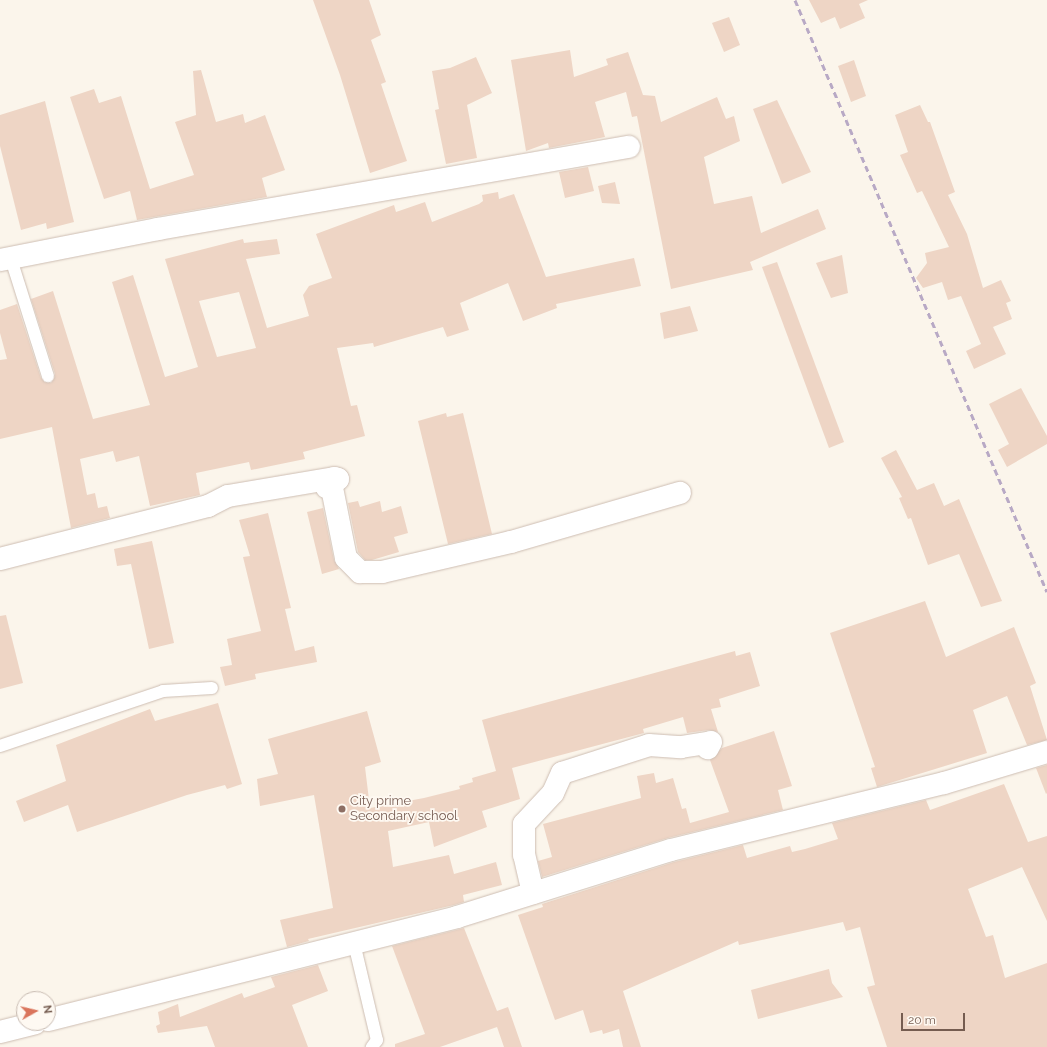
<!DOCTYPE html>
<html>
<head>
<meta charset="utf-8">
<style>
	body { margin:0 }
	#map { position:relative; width:1047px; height:1047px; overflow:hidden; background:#fbf5eb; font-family:Raleway,sans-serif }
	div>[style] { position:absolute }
	.building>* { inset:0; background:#eed5c5 }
	.roads { filter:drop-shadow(0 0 1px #cdbdb2) drop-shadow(0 0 1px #cdbdb2) }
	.lane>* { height:12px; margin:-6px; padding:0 6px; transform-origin:6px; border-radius:6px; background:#fff }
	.street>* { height:22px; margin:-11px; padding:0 11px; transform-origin:11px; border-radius:11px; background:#fff }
	.rail>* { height:3px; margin-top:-1.5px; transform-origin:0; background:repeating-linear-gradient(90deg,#b8a9c5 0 6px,transparent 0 10px) }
	.dots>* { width:11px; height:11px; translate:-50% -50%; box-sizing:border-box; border:2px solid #fef9f2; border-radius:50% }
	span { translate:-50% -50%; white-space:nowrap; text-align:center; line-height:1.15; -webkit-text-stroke:3.5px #fef9f2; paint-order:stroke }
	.education-label { font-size:13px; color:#785e54 }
	.left { translate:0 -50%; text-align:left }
	.north { position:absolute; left:16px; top:991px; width:40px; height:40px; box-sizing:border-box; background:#fef9f2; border:1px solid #c7bab1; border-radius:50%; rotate:82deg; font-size:11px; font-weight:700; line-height:16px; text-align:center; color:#755c50 }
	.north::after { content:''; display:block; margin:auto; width:14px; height:18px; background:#da755c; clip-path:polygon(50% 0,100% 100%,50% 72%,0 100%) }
	.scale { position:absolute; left:901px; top:1013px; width:64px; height:18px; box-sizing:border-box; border:2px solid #755c50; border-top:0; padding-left:5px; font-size:12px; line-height:14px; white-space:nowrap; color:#755c50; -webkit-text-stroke:3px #fef9f2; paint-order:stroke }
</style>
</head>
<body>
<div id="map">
	<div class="building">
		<i style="clip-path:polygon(313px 0,369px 0,381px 35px,371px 40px,386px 82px,381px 84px,407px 161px,370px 173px,340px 75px)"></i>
		<i style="clip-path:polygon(809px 0,868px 0,859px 4px,865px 18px,840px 29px,835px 17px,821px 23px)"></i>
		<i style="clip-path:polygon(729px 17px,740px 45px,724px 52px,712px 23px)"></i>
		<i style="clip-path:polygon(570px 50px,574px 77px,608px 65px,606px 59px,628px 52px,643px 95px,655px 96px,661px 122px,717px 97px,726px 119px,734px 116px,740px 141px,704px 157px,714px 204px,752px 196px,761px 233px,818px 209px,826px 229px,750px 262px,753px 270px,671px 289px,637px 116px,632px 117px,626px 92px,595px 102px,605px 137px,549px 148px,548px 143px,526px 151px,511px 60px)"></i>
		<i style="clip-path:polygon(476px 57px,492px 93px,467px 105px,477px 158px,446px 164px,435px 110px,439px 109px,432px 71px,450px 68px)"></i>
		<i style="clip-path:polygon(854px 60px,866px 96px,851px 102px,838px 66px)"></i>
		<i style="clip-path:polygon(201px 70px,216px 122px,243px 114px,245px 123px,265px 115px,285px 170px,262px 178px,267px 197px,137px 220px,130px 191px,104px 199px,70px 97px,94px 89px,99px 103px,121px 96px,150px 189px,194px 175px,175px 122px,196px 115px,193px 71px)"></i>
		<i style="clip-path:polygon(777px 100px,811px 172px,782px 184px,753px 109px)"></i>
		<i style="clip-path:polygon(45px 101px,74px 222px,47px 229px,46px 223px,21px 230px,0 146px,0 115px)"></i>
		<i style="clip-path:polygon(920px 105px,928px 122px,930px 122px,955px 192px,948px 195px,967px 234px,983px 288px,1001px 280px,1011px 301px,1006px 303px,1012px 319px,993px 327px,1006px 354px,974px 369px,966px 351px,981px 344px,961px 296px,948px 300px,942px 282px,923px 288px,916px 278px,927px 263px,925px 253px,949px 247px,922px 191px,917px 193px,900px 155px,908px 152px,895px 115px)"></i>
		<i style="clip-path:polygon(588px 167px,594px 191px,565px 198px,559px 172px)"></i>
		<i style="clip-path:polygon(615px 182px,620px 204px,602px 203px,598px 186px)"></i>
		<i style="clip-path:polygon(evenodd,498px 192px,499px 199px,514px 194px,546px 277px,634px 258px,641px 286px,556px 304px,557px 308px,523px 321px,508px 283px,460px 303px,469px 330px,447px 337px,443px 327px,374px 347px,373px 343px,337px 348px,351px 406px,357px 405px,365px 436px,303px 452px,305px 459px,266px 467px,251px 470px,249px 462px,196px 473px,200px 495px,150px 506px,139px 456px,116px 462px,113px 451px,80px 459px,87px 495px,95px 493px,98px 508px,107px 506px,110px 518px,71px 528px,52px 427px,0 439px,0 360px,7px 359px,0 333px,0 310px,17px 304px,41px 378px,51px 383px,55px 374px,31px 299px,53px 291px,93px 419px,150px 405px,112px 282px,133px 275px,165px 377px,198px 367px,165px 259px,243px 239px,244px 243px,277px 239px,280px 254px,246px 259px,267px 328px,309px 316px,303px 295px,309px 286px,332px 278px,316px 234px,394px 205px,396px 212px,425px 202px,432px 222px,479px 204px,483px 201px,482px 195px,498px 192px,239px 292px,256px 348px,217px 357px,199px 301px,239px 292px)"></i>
		<i style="clip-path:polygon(842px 255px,848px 293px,831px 298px,816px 263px)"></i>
		<i style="clip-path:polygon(777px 262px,844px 442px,829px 448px,762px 267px)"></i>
		<i style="clip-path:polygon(690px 306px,698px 331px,664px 339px,660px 313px)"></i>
		<i style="clip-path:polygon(1021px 388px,1047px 436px,1047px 444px,1007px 467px,998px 450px,1009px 444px,989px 404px)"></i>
		<i style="clip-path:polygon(446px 413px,447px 417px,463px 413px,492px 534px,448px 544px,418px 421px)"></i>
		<i style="clip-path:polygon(896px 450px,917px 490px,934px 483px,944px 506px,959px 499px,1002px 601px,981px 607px,959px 554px,928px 565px,911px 518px,908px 519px,899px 498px,902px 497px,881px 458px)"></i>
		<i style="clip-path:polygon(358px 501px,360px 507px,380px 501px,382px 512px,401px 506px,408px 533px,394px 537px,399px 552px,372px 560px,365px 560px,358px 552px,348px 503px)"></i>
		<i style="clip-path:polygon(323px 508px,334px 560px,339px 569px,322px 574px,307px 512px)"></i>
		<i style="clip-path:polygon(268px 513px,291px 608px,285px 609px,295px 651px,314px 646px,317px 662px,255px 674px,256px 679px,225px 686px,220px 667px,232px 665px,227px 639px,261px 631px,243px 557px,250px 556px,239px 520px)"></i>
		<i style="clip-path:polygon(152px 541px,174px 643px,149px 649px,131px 564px,117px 566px,114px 549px)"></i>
		<i style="clip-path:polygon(925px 601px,946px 657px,1014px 627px,1036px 683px,1030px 686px,1047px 740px,1027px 745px,1007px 696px,973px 710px,987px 753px,877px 787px,871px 768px,875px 767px,830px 633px)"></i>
		<i style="clip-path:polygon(6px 615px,23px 683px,0 689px,0 616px)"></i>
		<i style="clip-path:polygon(735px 651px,736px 656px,750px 652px,760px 686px,719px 699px,721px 707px,711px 709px,718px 732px,709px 730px,687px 733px,683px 717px,643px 729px,644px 733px,512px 768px,520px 799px,482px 811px,487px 827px,434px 847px,429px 822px,388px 831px,393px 867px,449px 855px,454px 874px,496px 862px,502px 885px,463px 895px,464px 902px,454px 905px,308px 939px,309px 941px,287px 947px,280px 920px,333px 908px,314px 795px,260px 806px,257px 779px,278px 774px,268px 739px,367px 711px,381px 762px,365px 767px,370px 808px,424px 798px,460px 789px,459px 786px,473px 782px,472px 778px,496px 771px,482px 720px)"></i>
		<i style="clip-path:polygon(218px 703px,242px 784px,227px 789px,225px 785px,187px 795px,77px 832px,68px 805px,24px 822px,16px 801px,66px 781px,56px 745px,150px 709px,155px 721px)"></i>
		<i style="clip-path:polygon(774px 731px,792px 786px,778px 790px,783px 810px,668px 838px,542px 877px,538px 861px,552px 857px,543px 824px,641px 798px,637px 776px,654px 773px,656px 783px,673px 778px,682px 809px,686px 808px,690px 823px,729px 812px,710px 760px,722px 748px)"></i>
		<i style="clip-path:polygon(1047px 765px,1047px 793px,1046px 794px,1036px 768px)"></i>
		<i style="clip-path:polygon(1004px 784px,1028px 842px,1047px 836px,1047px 921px,1022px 867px,968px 889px,986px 937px,993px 935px,1005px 978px,1047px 963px,1047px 1047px,887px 1047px,867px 987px,875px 985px,860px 927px,846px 931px,843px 922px,739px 945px,738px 941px,623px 991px,641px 1047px,623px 1047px,619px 1029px,603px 1034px,602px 1030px,590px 1033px,583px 1010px,555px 1020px,518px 915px,543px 907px,542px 904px,674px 862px,743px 845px,747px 858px,790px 846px,792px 852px,805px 849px,838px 839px,832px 823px,926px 800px,930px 810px)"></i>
		<i style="clip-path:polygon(464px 928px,497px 1011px,508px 1007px,522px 1047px,504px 1047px,497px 1027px,440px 1047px,395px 1047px,395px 1044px,425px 1034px,392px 946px)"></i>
		<i style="clip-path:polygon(318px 965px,328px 991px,292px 1005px,308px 1047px,215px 1047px,207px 1026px,158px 1033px,156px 1026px,160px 1024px,158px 1012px,178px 1004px,180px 1017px,242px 993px,244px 998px,275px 987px,271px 977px)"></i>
		<i style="clip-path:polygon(829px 969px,832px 983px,843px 997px,758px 1019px,751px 990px)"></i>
	</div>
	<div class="roads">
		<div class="lane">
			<i style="left:11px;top:259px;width:123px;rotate:72.5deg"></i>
			<i style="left:0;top:746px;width:172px;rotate:-18.6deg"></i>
			<i style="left:163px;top:691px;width:49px;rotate:-3.5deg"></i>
			<i style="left:354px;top:943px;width:100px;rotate:76.7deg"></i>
			<i style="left:377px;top:1040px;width:9px;rotate:126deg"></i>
		</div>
		<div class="street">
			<i style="left:0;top:260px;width:161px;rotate:-11.1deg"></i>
			<i style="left:158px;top:229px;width:478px;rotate:-9.9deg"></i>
			<i style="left:0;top:559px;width:215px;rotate:-14.3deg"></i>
			<i style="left:208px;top:506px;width:22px;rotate:-27deg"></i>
			<i style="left:228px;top:496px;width:108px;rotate:-9.6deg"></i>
			<i style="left:334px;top:478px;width:4px;rotate:14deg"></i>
			<i style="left:338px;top:479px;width:14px;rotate:144deg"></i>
			<i style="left:327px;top:487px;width:5px;rotate:11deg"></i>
			<i style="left:332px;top:488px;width:71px;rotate:78.7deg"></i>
			<i style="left:346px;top:558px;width:20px;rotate:45deg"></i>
			<i style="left:360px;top:572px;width:22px"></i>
			<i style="left:382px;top:572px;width:132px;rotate:-13.1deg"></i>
			<i style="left:511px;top:542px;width:176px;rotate:-16.2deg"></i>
			<i style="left:533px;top:893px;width:39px;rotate:-103deg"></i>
			<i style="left:524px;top:855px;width:31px;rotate:-90deg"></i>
			<i style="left:524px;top:824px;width:42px;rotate:-46.9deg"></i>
			<i style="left:553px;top:793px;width:22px;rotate:-66deg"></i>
			<i style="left:562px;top:773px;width:91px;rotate:-17.8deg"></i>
			<i style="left:649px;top:745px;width:32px;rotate:4deg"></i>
			<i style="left:681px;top:747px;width:30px;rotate:-9deg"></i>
			<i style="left:711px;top:742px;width:7px;rotate:117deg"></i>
			<i style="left:48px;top:1020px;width:422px;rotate:-14.1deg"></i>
			<i style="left:457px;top:917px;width:224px;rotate:-17.4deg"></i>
			<i style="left:671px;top:850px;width:281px;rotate:-13.8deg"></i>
			<i style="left:944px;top:783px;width:108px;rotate:-16.8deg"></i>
			<i style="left:0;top:1032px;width:36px;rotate:-14deg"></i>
		</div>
	</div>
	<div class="rail">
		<i style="left:795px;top:0;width:643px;rotate:66.94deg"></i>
	</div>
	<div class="dots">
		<i style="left:342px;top:809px;background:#8d6e63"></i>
	</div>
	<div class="education-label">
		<span class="left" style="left:350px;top:809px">City prime<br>Secondary school</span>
	</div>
	<div class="north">N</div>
	<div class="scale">20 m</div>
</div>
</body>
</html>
